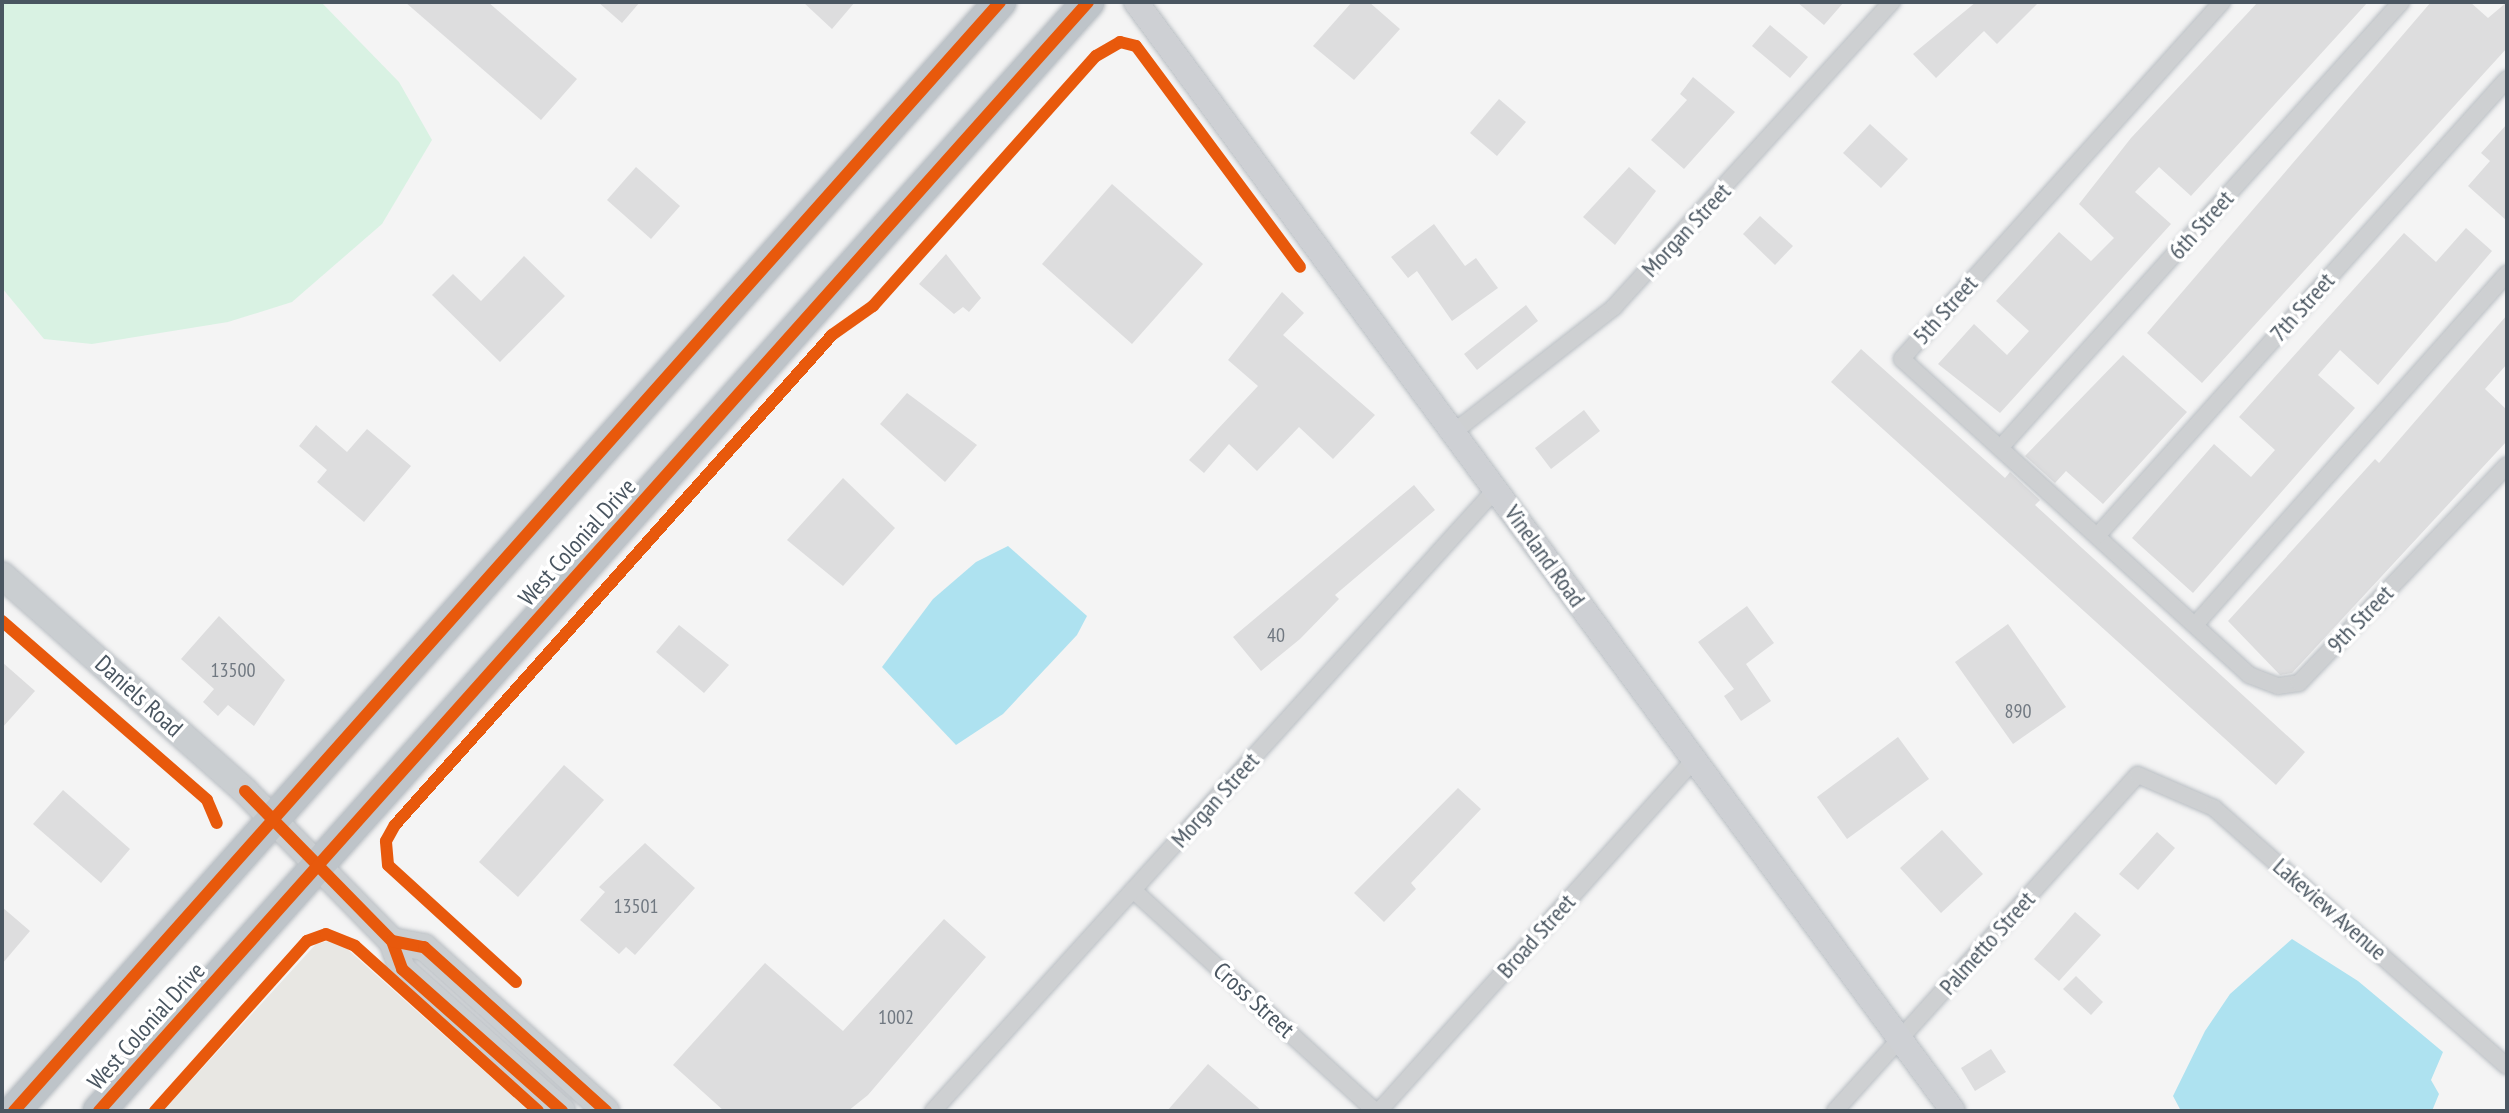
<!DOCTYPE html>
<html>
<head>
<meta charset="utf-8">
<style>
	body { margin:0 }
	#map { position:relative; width:2509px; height:1113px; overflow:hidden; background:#f4f4f4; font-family:"PT Sans Narrow",sans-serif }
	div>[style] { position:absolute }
	.commercial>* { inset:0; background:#e8e7e3 }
	.green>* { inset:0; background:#d9f2e3 }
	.water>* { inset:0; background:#aee2f0 }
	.building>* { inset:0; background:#ddddde }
	.roads { filter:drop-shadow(0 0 2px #b9bec3) drop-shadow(0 0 2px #b9bec3) }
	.street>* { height:16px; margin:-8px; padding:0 8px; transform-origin:8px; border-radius:8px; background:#ced0d2 }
	.secondary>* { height:24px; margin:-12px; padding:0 12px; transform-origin:12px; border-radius:12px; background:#ced0d4 }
	.primary>* { height:26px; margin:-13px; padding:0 13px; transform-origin:13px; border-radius:13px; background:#caced1 }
	.highway>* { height:32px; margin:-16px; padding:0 16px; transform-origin:16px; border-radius:16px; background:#bec4c9 }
	.cycleway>* { height:12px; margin:-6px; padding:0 6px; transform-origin:6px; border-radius:6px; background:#e8590c }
	span { translate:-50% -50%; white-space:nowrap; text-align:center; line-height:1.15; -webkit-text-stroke:7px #fff; paint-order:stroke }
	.number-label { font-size:20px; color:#707881 }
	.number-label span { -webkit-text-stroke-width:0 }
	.street-label { font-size:24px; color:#4a5661 }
	.frame { position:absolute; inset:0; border:4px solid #4a5661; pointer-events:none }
</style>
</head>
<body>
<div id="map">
	<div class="commercial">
		<i style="clip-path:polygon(336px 939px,456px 1046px,529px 1111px,163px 1111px,316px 944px)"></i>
	</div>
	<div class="green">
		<i style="clip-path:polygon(2px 2px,321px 2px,399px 82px,432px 140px,382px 224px,292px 302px,228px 322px,92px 344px,44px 339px,2px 288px)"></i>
	</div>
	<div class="water">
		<i style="clip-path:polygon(1008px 546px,1087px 616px,1077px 635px,1003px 714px,956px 745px,882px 667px,933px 599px,976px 562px)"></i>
		<i style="clip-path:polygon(2292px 939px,2358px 981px,2443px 1052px,2431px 1080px,2439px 1094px,2432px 1111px,2181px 1111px,2173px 1096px,2205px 1031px,2230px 994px)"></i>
	</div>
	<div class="building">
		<i style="clip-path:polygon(405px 2px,488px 2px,577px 79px,541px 120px)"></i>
		<i style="clip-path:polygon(598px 2px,640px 2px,622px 23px)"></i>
		<i style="clip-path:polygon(803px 2px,855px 2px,832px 29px)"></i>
		<i style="clip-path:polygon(1352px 2px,1369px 2px,1400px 29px,1354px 80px,1313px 46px)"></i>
		<i style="clip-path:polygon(1797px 2px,1844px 2px,1824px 25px)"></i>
		<i style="clip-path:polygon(1976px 2px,2039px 2px,1997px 44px,1984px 31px,1936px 78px,1913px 54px)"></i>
		<i style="clip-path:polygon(2258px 2px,2368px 2px,2191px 196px,2159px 167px,2135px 192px,2171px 224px,2000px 413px,1938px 364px,1974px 324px,2007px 355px,2029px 331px,1996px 301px,2059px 232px,2091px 261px,2114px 238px,2079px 204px,2131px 138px)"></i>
		<i style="clip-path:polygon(2431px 2px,2470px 2px,2488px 18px,2507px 2px,2507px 48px,2202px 383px,2147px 333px)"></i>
		<i style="clip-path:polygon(1770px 25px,1808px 57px,1790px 78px,1752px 46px)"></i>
		<i style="clip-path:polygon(1693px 77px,1735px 112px,1684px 169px,1651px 140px,1687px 100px,1680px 94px)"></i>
		<i style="clip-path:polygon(1499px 99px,1526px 122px,1497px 156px,1470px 133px)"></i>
		<i style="clip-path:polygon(1870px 124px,1908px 159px,1881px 188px,1843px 153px)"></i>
		<i style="clip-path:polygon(2507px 124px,2507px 221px,2468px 186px,2490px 161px,2481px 153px)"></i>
		<i style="clip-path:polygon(636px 167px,680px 206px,651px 239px,607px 200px)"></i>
		<i style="clip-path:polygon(1629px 167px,1656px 191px,1615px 245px,1583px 217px)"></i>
		<i style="clip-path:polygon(1112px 184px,1203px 264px,1132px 344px,1042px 264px)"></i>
		<i style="clip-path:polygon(1760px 216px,1793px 246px,1775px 265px,1743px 234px)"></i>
		<i style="clip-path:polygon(1434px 224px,1465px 266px,1476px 258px,1498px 288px,1452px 321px,1417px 271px,1408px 278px,1391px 257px)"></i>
		<i style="clip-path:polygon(2466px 228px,2492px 251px,2378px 385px,2340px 350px,2318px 375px,2355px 408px,2193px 593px,2132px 538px,2214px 444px,2251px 477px,2275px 450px,2239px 417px,2404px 233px,2436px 262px)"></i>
		<i style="clip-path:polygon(946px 254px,981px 298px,969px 312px,963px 307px,954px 314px,919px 284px)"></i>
		<i style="clip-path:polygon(524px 256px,565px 296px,500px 362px,432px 295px,453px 274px,481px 301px)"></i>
		<i style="clip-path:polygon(1282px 292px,1304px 313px,1283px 335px,1375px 415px,1333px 459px,1299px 427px,1257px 471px,1229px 444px,1204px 473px,1189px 460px,1258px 386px,1228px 360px)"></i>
		<i style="clip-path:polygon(1526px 305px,1538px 321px,1477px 370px,1464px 354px)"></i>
		<i style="clip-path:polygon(2507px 315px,2507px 364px,2485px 389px,2507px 410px,2507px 441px,2292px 673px,2280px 675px,2228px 621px,2375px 459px,2379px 463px)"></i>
		<i style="clip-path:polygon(1861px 349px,2005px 478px,2010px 472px,2040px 500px,2035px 505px,2305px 752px,2276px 785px,1831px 382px)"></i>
		<i style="clip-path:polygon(2123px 355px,2187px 412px,2103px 504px,2066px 471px,2055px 483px,2025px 456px)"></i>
		<i style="clip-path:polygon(907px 393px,977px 445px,945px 482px,880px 424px)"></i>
		<i style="clip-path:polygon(1584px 410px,1600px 431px,1551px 469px,1535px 448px)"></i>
		<i style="clip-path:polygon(316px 425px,347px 452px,367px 429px,411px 466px,364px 522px,317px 482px,327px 470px,299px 446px)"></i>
		<i style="clip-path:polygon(843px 478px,895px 528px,843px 586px,787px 540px)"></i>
		<i style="clip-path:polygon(1414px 485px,1435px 510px,1335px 595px,1339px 599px,1300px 639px,1261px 671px,1233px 637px)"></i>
		<i style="clip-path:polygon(1747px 606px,1774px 643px,1746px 664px,1771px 701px,1741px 721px,1724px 696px,1734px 689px,1698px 642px)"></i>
		<i style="clip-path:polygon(219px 616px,285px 680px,254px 726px,228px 705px,218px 716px,203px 702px,214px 689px,181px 659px)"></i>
		<i style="clip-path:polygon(2008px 624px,2066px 707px,2013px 744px,1955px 662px)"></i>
		<i style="clip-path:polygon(679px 625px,729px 665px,704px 693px,656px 652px)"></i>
		<i style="clip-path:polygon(2px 662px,35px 691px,2px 728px)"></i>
		<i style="clip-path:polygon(1898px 737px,1929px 779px,1847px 839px,1817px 797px)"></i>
		<i style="clip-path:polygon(564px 765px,604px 800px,518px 897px,479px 862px)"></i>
		<i style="clip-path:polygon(1458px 788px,1481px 809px,1411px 883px,1416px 889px,1384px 922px,1354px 893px)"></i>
		<i style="clip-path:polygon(63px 790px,130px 849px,101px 883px,33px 824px)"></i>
		<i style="clip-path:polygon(1942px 830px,1983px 874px,1941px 913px,1900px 868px)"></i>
		<i style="clip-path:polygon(2157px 832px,2175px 848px,2138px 890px,2119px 874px)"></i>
		<i style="clip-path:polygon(645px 843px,695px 888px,635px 955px,626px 947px,619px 954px,580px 920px,605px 892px,599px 887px)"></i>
		<i style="clip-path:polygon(2px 907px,30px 931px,2px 964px)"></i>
		<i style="clip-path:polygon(2075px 912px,2101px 935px,2059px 981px,2034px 959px)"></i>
		<i style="clip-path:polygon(944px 919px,986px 957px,868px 1095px,848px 1111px,724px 1111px,673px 1065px,765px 963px,843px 1031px)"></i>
		<i style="clip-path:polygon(2076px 976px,2103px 1002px,2091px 1015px,2063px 989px)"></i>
		<i style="clip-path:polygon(1991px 1049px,2006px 1072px,1975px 1091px,1961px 1068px)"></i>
		<i style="clip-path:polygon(1208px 1064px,1262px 1111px,1167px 1111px)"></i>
	</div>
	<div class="roads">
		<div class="street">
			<i style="left:2222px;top:2px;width:479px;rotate:131.9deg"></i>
			<i style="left:1902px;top:359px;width:469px;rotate:42.3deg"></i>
			<i style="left:2249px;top:675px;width:31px;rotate:21deg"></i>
			<i style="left:2278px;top:686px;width:21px;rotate:-8deg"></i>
			<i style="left:2299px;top:683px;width:301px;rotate:-46.3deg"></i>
			<i style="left:1455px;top:431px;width:202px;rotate:-37.9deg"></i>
			<i style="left:1614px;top:307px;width:413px;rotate:-47.7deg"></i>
			<i style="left:2000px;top:448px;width:600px;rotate:-48.04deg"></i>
			<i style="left:2097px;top:536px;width:614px;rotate:-48.1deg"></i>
			<i style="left:2195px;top:625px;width:470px;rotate:-48.4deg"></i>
			<i style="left:1133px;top:890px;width:328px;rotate:42.4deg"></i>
			<i style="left:933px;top:1111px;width:839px;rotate:-47.85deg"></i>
			<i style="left:1379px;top:1111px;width:469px;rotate:-48.1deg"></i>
			<i style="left:1835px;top:1111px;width:452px;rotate:-48deg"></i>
			<i style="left:2138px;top:775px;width:83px;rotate:23.5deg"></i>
			<i style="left:2214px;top:808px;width:390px;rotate:41.4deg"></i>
		</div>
		<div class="secondary">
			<i style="left:1136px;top:2px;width:1377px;rotate:53.62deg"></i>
		</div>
		<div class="primary">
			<i style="left:2px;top:575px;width:325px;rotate:41.6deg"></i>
			<i style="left:245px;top:791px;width:210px;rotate:45.6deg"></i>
			<i style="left:392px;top:941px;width:30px;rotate:70deg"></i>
			<i style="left:402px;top:969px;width:214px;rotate:41.6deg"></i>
			<i style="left:392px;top:941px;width:33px;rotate:11deg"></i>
			<i style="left:424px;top:947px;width:245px;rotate:42deg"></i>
		</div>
		<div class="highway">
			<i style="left:14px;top:1111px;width:1484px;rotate:-48.36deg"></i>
			<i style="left:99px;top:1111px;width:1486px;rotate:-48.27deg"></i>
		</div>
	</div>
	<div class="cycleway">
		<i style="left:2px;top:621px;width:272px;rotate:41.1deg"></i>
		<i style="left:207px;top:800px;width:25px;rotate:67deg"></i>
		<i style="left:245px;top:791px;width:210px;rotate:45.6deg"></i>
		<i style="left:392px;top:941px;width:30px;rotate:70deg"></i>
		<i style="left:402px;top:969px;width:214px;rotate:41.6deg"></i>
		<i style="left:392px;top:941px;width:33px;rotate:11deg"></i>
		<i style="left:424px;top:947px;width:245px;rotate:42deg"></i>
		<i style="left:516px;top:982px;width:173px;rotate:-137.6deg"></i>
		<i style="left:388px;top:865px;width:24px;rotate:-95deg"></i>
		<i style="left:386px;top:841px;width:18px;rotate:-61deg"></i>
		<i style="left:395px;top:825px;width:657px;rotate:-48.27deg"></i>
		<i style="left:832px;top:335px;width:50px;rotate:-35.3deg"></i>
		<i style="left:873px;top:306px;width:335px;rotate:-48.3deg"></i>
		<i style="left:1096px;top:56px;width:28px;rotate:-30deg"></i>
		<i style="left:1120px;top:42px;width:16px;rotate:14deg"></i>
		<i style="left:1136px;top:46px;width:275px;rotate:53.4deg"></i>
		<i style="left:14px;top:1111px;width:1484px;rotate:-48.36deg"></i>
		<i style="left:99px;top:1111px;width:1486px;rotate:-48.27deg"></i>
		<i style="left:155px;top:1111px;width:228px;rotate:-48.2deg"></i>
		<i style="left:307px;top:941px;width:20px;rotate:-20deg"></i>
		<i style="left:326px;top:934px;width:31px;rotate:22deg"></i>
		<i style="left:355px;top:946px;width:246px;rotate:42deg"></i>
	</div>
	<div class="number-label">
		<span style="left:1276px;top:635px">40</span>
		<span style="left:233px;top:670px">13500</span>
		<span style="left:2018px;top:711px">890</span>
		<span style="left:636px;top:906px">13501</span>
		<span style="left:896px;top:1017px">1002</span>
	</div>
	<div class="street-label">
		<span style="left:2201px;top:225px;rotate:-48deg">6th Street</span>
		<span style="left:1686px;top:230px;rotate:-47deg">Morgan Street</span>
		<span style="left:2302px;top:307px;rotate:-48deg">7th Street</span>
		<span style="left:1945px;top:310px;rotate:-48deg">5th Street</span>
		<span style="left:577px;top:542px;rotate:-48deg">West Colonial Drive</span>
		<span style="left:1545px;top:556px;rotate:54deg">Vineland Road</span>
		<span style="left:2360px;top:619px;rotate:-46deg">9th Street</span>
		<span style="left:139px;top:696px;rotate:42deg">Daniels Road</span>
		<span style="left:1215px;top:800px;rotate:-48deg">Morgan Street</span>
		<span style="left:2330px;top:909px;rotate:41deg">Lakeview Avenue</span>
		<span style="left:1536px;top:936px;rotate:-48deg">Broad Street</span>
		<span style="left:1987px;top:943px;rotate:-48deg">Palmetto Street</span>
		<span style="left:1254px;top:1000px;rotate:42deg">Cross Street</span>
		<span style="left:146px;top:1026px;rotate:-48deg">West Colonial Drive</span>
	</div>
	<div class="frame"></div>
</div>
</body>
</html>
